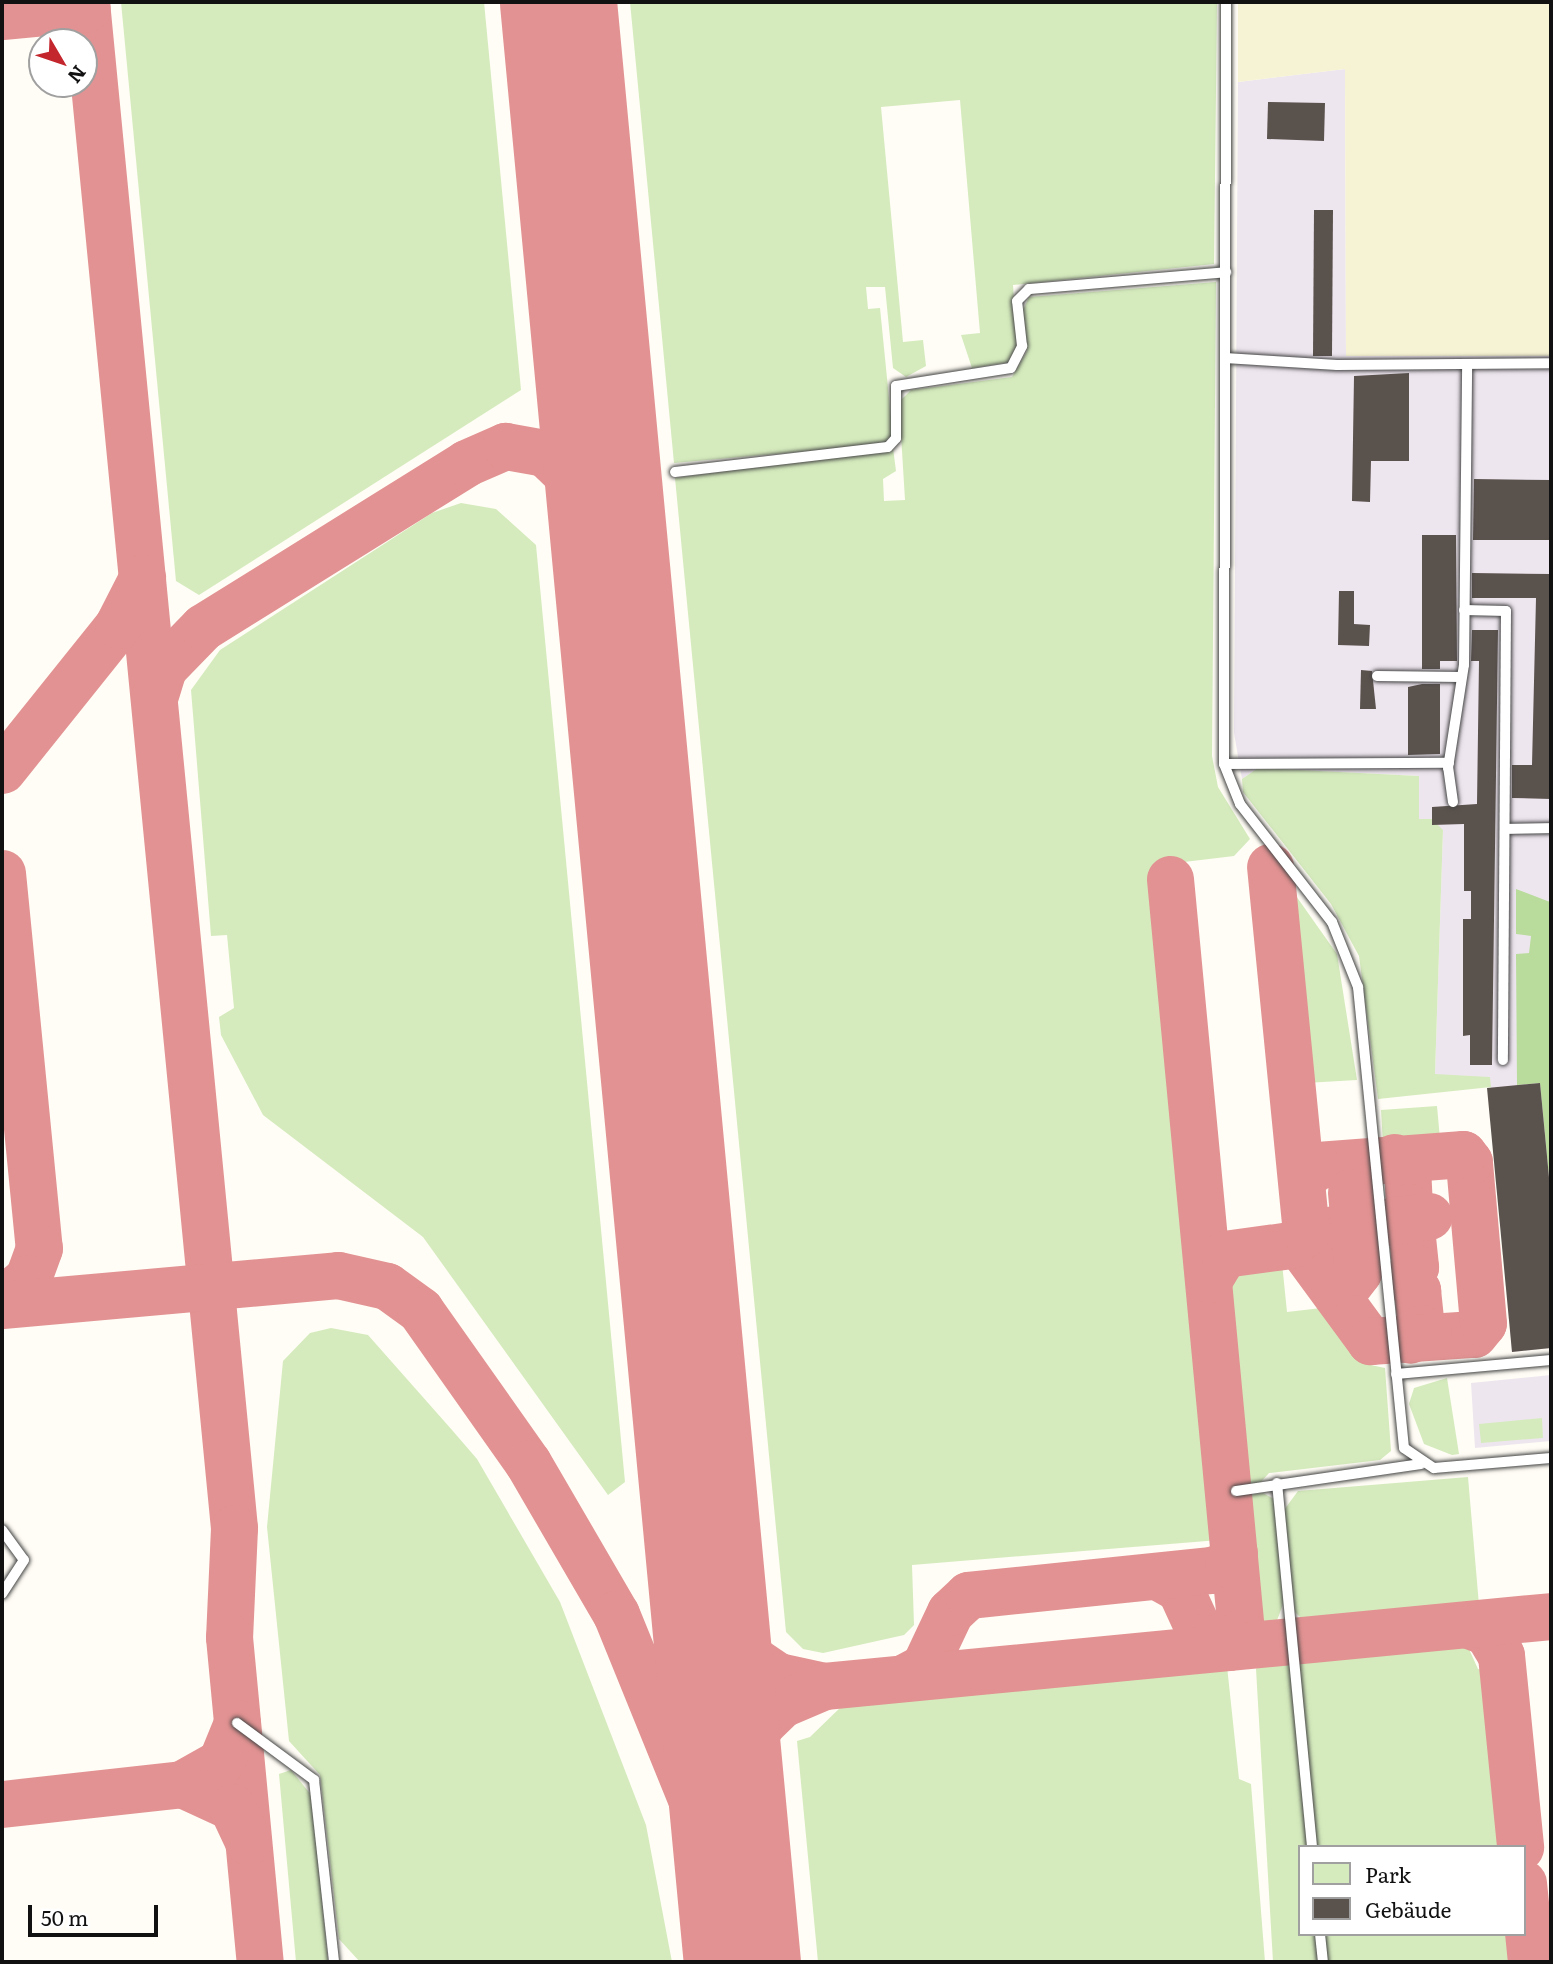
<!DOCTYPE html>
<html>
<head>
<meta charset="utf-8">
<style>
	body { margin:0 }
	#map { position:relative; width:1553px; height:1964px; overflow:hidden; background:#fffdf5; font-family:Literata,serif }
	div>[style] { position:absolute }
	.industrial>* { inset:0; background:#eee6ef }
	.farmland>* { inset:0; background:#f6f3d4 }
	.green>* { inset:0; background:#d5ebbd }
	.forest>* { inset:0; background:#b9dc9c }
	.taxiway>* { height:47px; margin:-23.5px; padding:0 23.5px; transform-origin:23.5px; border-radius:23.5px; background:#e29292 }
	.runway>* { height:117px; margin:-58.5px; padding:0 58.5px; transform-origin:58.5px; border-radius:58.5px; background:#e29292 }
	.building>* { inset:0; background:#5a524d }
	.roads { filter:drop-shadow(0 0 2px #444) drop-shadow(0 0 2px #444) }
	.lane>* { height:10px; margin:-5px; padding:0 5px; transform-origin:5px; border-radius:5px; background:#fff }
	span { translate:-50% -50%; white-space:nowrap; text-align:center; line-height:1.15; -webkit-text-stroke:7px #fff; paint-order:stroke }
	.frame { position:absolute; inset:0; border:4px solid #111; pointer-events:none }
	.legend { position:absolute; left:1298px; top:1845px; width:228px; height:91px; box-sizing:border-box; background:#fff; border:2px solid #a0a0a0; margin:0; padding:9px 12px; list-style:none; font-size:21px; color:#111 }
	.legend li { display:flex; align-items:center; gap:14px; height:35px }
	.legend b { width:35px; border:2px solid #a0a0a0 }
	.north { position:absolute; left:28px; top:28px; width:70px; height:70px; box-sizing:border-box; background:#fff; border:2px solid #a0a0a0; border-radius:50%; rotate:129deg; font-size:19px; font-weight:700; line-height:28px; text-align:center; color:#111 }
	.north::after { content:''; display:block; margin:auto; width:24px; height:32px; background:#c4262e; clip-path:polygon(50% 0,100% 100%,50% 72%,0 100%) }
	.scale { position:absolute; left:28px; top:1905px; width:130px; height:32px; box-sizing:border-box; border:4px solid #111; border-top:0; padding-left:9px; font-size:21px; line-height:24px; white-space:nowrap; color:#111; -webkit-text-stroke:5px #fff; paint-order:stroke }
</style>
</head>
<body>
<div id="map">
	<div class="industrial">
		<i style="clip-path:polygon(1345px 69px,1346px 356px,1551px 356px,1551px 1348px,1512px 1352px,1491px 1087px,1435px 1074px,1443px 830px,1419px 820px,1419px 776px,1258px 768px,1242px 779px,1234px 733px,1238px 82px)"></i>
		<i style="clip-path:polygon(1551px 1375px,1551px 1441px,1475px 1448px,1471px 1383px)"></i>
	</div>
	<div class="farmland">
		<i style="clip-path:polygon(1238px 2px,1551px 2px,1551px 356px,1346px 356px,1345px 69px,1238px 82px)"></i>
	</div>
	<div class="green">
		<i style="clip-path:polygon(121px 2px,484px 2px,521px 390px,199px 595px,176px 581px)"></i>
		<i style="clip-path:polygon(630px 2px,1217px 2px,1214px 264px,1013px 285px,1017px 346px,1010px 362px,972px 368px,961px 335px,980px 333px,960px 100px,881px 107px,903px 342px,923px 340px,926px 366px,906px 377px,893px 368px,885px 287px,866px 287px,868px 309px,880px 308px,893px 438px,889px 444px,674px 463px)"></i>
		<i style="clip-path:polygon(1216px 282px,1212px 756px,1218px 787px,1250px 839px,1234px 856px,1159px 865px,1219px 1540px,912px 1565px,914px 1625px,904px 1635px,823px 1653px,803px 1649px,786px 1632px,675px 478px,893px 448px,896px 471px,883px 479px,884px 501px,905px 500px,899px 402px,911px 390px,1012px 377px,1027px 351px,1023px 310px,1029px 297px)"></i>
		<i style="clip-path:polygon(461px 503px,496px 509px,536px 545px,625px 1482px,608px 1495px,423px 1237px,263px 1115px,221px 1035px,219px 1017px,234px 1008px,227px 935px,211px 936px,191px 690px,220px 650px,432px 513px)"></i>
		<i style="clip-path:polygon(1258px 768px,1419px 776px,1419px 819px,1432px 819px,1443px 830px,1435px 1074px,1490px 1077px,1491px 1087px,1378px 1099px,1359px 956px,1331px 904px,1243px 792px,1242px 779px)"></i>
		<i style="clip-path:polygon(1277px 869px,1337px 954px,1357px 1080px,1305px 1083px,1302px 1056px,1292px 1055px)"></i>
		<i style="clip-path:polygon(1437px 1106px,1440px 1139px,1383px 1143px,1381px 1110px)"></i>
		<i style="clip-path:polygon(1272px 1258px,1282px 1263px,1287px 1312px,1330px 1307px,1366px 1364px,1385px 1368px,1391px 1451px,1380px 1460px,1269px 1473px,1260px 1483px,1235px 1487px,1215px 1282px,1228px 1264px)"></i>
		<i style="clip-path:polygon(331px 1328px,368px 1335px,452px 1430px,477px 1459px,560px 1602px,646px 1825px,672px 1962px,360px 1962px,339px 1939px,320px 1775px,289px 1741px,267px 1527px,283px 1361px,310px 1333px)"></i>
		<i style="clip-path:polygon(1447px 1378px,1459px 1454px,1452px 1455px,1424px 1444px,1409px 1404px,1414px 1388px)"></i>
		<i style="clip-path:polygon(1542px 1418px,1543px 1438px,1481px 1443px,1479px 1424px)"></i>
		<i style="clip-path:polygon(1468px 1477px,1479px 1605px,1305px 1622px,1295px 1612px,1284px 1510px,1298px 1491px)"></i>
		<i style="clip-path:polygon(1263px 1493px,1274px 1499px,1285px 1599px,1276px 1623px,1266px 1624px,1254px 1617px,1237px 1497px)"></i>
		<i style="clip-path:polygon(1442px 1643px,1468px 1647px,1478px 1669px,1486px 1670px,1503px 1847px,1299px 1847px,1299px 1934px,1511px 1934px,1514px 1962px,1273px 1962px,1256px 1669px,1261px 1662px)"></i>
		<i style="clip-path:polygon(1227px 1666px,1239px 1779px,1251px 1784px,1265px 1962px,818px 1962px,797px 1741px,810px 1737px,845px 1703px)"></i>
		<i style="clip-path:polygon(291px 1770px,312px 1796px,328px 1962px,296px 1962px,279px 1774px)"></i>
	</div>
	<div class="forest">
		<i style="clip-path:polygon(1516px 889px,1550px 902px,1551px 1198px,1540px 1083px,1517px 1085px,1516px 954px,1529px 953px,1531px 936px,1516px 934px)"></i>
	</div>
	<div class="taxiway">
		<i style="left:86px;top:2px;width:1533px;rotate:84.46deg"></i>
		<i style="left:234px;top:1528px;width:109px;rotate:92.6deg"></i>
		<i style="left:229px;top:1637px;width:326px;rotate:84.6deg"></i>
		<i style="left:2px;top:16px;width:85px;rotate:-5.4deg"></i>
		<i style="left:154px;top:698px;width:31px;rotate:-73deg"></i>
		<i style="left:163px;top:668px;width:57px;rotate:-45.7deg"></i>
		<i style="left:203px;top:627px;width:310px;rotate:-31.9deg"></i>
		<i style="left:466px;top:463px;width:43px;rotate:-23.6deg"></i>
		<i style="left:505px;top:446px;width:41px;rotate:9.9deg"></i>
		<i style="left:545px;top:453px;width:83px;rotate:44deg"></i>
		<i style="left:2px;top:770px;width:186px;rotate:-51.3deg"></i>
		<i style="left:118px;top:625px;width:53px;rotate:-62.9deg"></i>
		<i style="left:2px;top:873px;width:377px;rotate:84.4deg"></i>
		<i style="left:39px;top:1248px;width:32px;rotate:110deg"></i>
		<i style="left:28px;top:1278px;width:34px;rotate:140deg"></i>
		<i style="left:1170px;top:879px;width:756px;rotate:84.61deg"></i>
		<i style="left:1241px;top:1632px;width:20px;rotate:131deg"></i>
		<i style="left:1394px;top:1157px;width:16px;rotate:38deg"></i>
		<i style="left:1407px;top:1167px;width:40px;rotate:87.1deg"></i>
		<i style="left:1409px;top:1207px;width:16px;rotate:133deg"></i>
		<i style="left:1398px;top:1219px;width:16px;rotate:35deg"></i>
		<i style="left:1411px;top:1228px;width:39px;rotate:84deg"></i>
		<i style="left:1415px;top:1267px;width:15px;rotate:127deg"></i>
		<i style="left:1406px;top:1279px;width:16px;rotate:45deg"></i>
		<i style="left:1417px;top:1290px;width:38px;rotate:84deg"></i>
		<i style="left:1421px;top:1328px;width:16px;rotate:133deg"></i>
		<i style="left:1306px;top:1233px;width:124px;rotate:-7.9deg"></i>
		<i style="left:1291px;top:1245px;width:10px;rotate:11deg"></i>
		<i style="left:1301px;top:1247px;width:117px;rotate:53.7deg"></i>
		<i style="left:1370px;top:1341px;width:104px;rotate:-3.9deg"></i>
		<i style="left:1474px;top:1334px;width:14px;rotate:-51deg"></i>
		<i style="left:1483px;top:1323px;width:162px;rotate:-95deg"></i>
		<i style="left:1469px;top:1162px;width:10px;rotate:-127deg"></i>
		<i style="left:1463px;top:1154px;width:146px;rotate:175.7deg"></i>
		<i style="left:1317px;top:1165px;width:21px;rotate:137deg"></i>
		<i style="left:1209px;top:1279px;width:29px;rotate:-59deg"></i>
		<i style="left:1224px;top:1254px;width:68px;rotate:-7.7deg"></i>
		<i style="left:1291px;top:1245px;width:19px;rotate:-39deg"></i>
		<i style="left:1306px;top:1233px;width:368px;rotate:-95.6deg"></i>
		<i style="left:1348px;top:1285px;width:16px;rotate:-52deg"></i>
		<i style="left:1358px;top:1272px;width:80px;rotate:-95deg"></i>
		<i style="left:2px;top:1305px;width:337px;rotate:-5.1deg"></i>
		<i style="left:338px;top:1275px;width:50px;rotate:12.7deg"></i>
		<i style="left:387px;top:1286px;width:41px;rotate:36deg"></i>
		<i style="left:420px;top:1310px;width:187px;rotate:54.8deg"></i>
		<i style="left:528px;top:1463px;width:175px;rotate:59.8deg"></i>
		<i style="left:616px;top:1614px;width:205px;rotate:67.9deg"></i>
		<i style="left:693px;top:1804px;width:164px;rotate:74.8deg"></i>
		<i style="left:1157px;top:1576px;width:26px;rotate:29deg"></i>
		<i style="left:1180px;top:1589px;width:53px;rotate:65.4deg"></i>
		<i style="left:1202px;top:1637px;width:17px;rotate:40deg"></i>
		<i style="left:708px;top:1603px;width:73px;rotate:51.1deg"></i>
		<i style="left:754px;top:1660px;width:29px;rotate:34deg"></i>
		<i style="left:778px;top:1676px;width:47px;rotate:12.3deg"></i>
		<i style="left:1469px;top:1625px;width:19px;rotate:21deg"></i>
		<i style="left:1487px;top:1632px;width:27px;rotate:59deg"></i>
		<i style="left:1501px;top:1655px;width:193px;rotate:84.3deg"></i>
		<i style="left:903px;top:1678px;width:24px;rotate:-28deg"></i>
		<i style="left:924px;top:1667px;width:61px;rotate:-64.7deg"></i>
		<i style="left:950px;top:1612px;width:25px;rotate:-43deg"></i>
		<i style="left:968px;top:1595px;width:245px;rotate:-5.9deg"></i>
		<i style="left:1212px;top:1570px;width:17px;rotate:-21deg"></i>
		<i style="left:1228px;top:1564px;width:13px;rotate:-63deg"></i>
		<i style="left:237px;top:1723px;width:42px;rotate:112.3deg"></i>
		<i style="left:221px;top:1762px;width:45px;rotate:150.6deg"></i>
		<i style="left:182px;top:1784px;width:55px;rotate:24.7deg"></i>
		<i style="left:232px;top:1807px;width:38px;rotate:65deg"></i>
		<i style="left:726px;top:1792px;width:76px;rotate:-62.8deg"></i>
		<i style="left:761px;top:1724px;width:29px;rotate:-44deg"></i>
		<i style="left:782px;top:1704px;width:46px;rotate:-23.2deg"></i>
		<i style="left:824px;top:1686px;width:730px;rotate:-5.5deg"></i>
		<i style="left:2px;top:1804px;width:181px;rotate:-6.3deg"></i>
		<i style="left:1523px;top:1883px;width:79px;rotate:84.2deg"></i>
	</div>
	<div class="runway">
		<i style="left:558px;top:2px;width:1969px;rotate:84.64deg"></i>
	</div>
	<div class="building">
		<i style="clip-path:polygon(1268px 102px,1325px 103px,1324px 141px,1267px 139px)"></i>
		<i style="clip-path:polygon(1314px 210px,1333px 210px,1332px 356px,1313px 356px)"></i>
		<i style="clip-path:polygon(1409px 373px,1409px 461px,1371px 461px,1370px 502px,1352px 501px,1354px 376px)"></i>
		<i style="clip-path:polygon(1474px 479px,1551px 480px,1551px 540px,1473px 540px)"></i>
		<i style="clip-path:polygon(1422px 535px,1456px 535px,1457px 661px,1440px 661px,1440px 669px,1422px 669px)"></i>
		<i style="clip-path:polygon(1472px 573px,1551px 574px,1551px 799px,1512px 798px,1512px 765px,1532px 765px,1536px 598px,1472px 598px)"></i>
		<i style="clip-path:polygon(1339px 591px,1354px 591px,1354px 624px,1370px 625px,1369px 646px,1338px 645px)"></i>
		<i style="clip-path:polygon(1472px 630px,1498px 630px,1492px 1065px,1470px 1065px,1470px 1035px,1463px 1036px,1463px 919px,1471px 919px,1471px 891px,1464px 891px,1464px 824px,1432px 825px,1432px 807px,1477px 804px,1479px 661px,1471px 661px)"></i>
		<i style="clip-path:polygon(1361px 670px,1372px 671px,1376px 709px,1360px 709px)"></i>
		<i style="clip-path:polygon(1422px 684px,1440px 684px,1440px 754px,1408px 755px,1408px 687px)"></i>
		<i style="clip-path:polygon(1540px 1083px,1551px 1198px,1551px 1348px,1512px 1352px,1487px 1088px)"></i>
	</div>
	<div class="roads">
		<div class="lane">
			<i style="left:1226px;top:2px;width:762px;rotate:90.15deg"></i>
			<i style="left:1224px;top:764px;width:43px;rotate:68.2deg"></i>
			<i style="left:1240px;top:804px;width:150px;rotate:52.1deg"></i>
			<i style="left:1332px;top:922px;width:70px;rotate:68.2deg"></i>
			<i style="left:1358px;top:987px;width:463px;rotate:84.3deg"></i>
			<i style="left:1404px;top:1448px;width:36px;rotate:34deg"></i>
			<i style="left:1434px;top:1468px;width:117px;rotate:-4.9deg"></i>
			<i style="left:1225px;top:358px;width:112px;rotate:3.6deg"></i>
			<i style="left:1337px;top:365px;width:214px;rotate:-0.5deg"></i>
			<i style="left:675px;top:472px;width:214px;rotate:-6.7deg"></i>
			<i style="left:888px;top:447px;width:12px;rotate:-48deg"></i>
			<i style="left:896px;top:438px;width:52px;rotate:-90deg"></i>
			<i style="left:896px;top:386px;width:116px;rotate:-8.9deg"></i>
			<i style="left:1011px;top:368px;width:25px;rotate:-63deg"></i>
			<i style="left:1022px;top:346px;width:45px;rotate:-96.3deg"></i>
			<i style="left:1017px;top:301px;width:17px;rotate:-45deg"></i>
			<i style="left:1029px;top:289px;width:198px;rotate:-4.9deg"></i>
			<i style="left:1464px;top:610px;width:42px;rotate:1.4deg"></i>
			<i style="left:1506px;top:611px;width:449px;rotate:90.4deg"></i>
			<i style="left:1377px;top:676px;width:84px;rotate:0.7deg"></i>
			<i style="left:1224px;top:764px;width:225px;rotate:-0.3deg"></i>
			<i style="left:1453px;top:802px;width:34px;rotate:-98deg"></i>
			<i style="left:1448px;top:768px;width:104px;rotate:-81.2deg"></i>
			<i style="left:1464px;top:665px;width:301px;rotate:-89.4deg"></i>
			<i style="left:1507px;top:829px;width:44px;rotate:-1.3deg"></i>
			<i style="left:1396px;top:1374px;width:156px;rotate:-5.2deg"></i>
			<i style="left:1277px;top:1483px;width:366px;rotate:84.5deg"></i>
			<i style="left:1236px;top:1491px;width:187px;rotate:-8.3deg"></i>
			<i style="left:2px;top:1530px;width:37px;rotate:54deg"></i>
			<i style="left:24px;top:1560px;width:40px;rotate:122.9deg"></i>
			<i style="left:237px;top:1723px;width:96px;rotate:36.5deg"></i>
			<i style="left:314px;top:1780px;width:183px;rotate:83.7deg"></i>
			<i style="left:1320px;top:1934px;width:28px;rotate:84deg"></i>
		</div>
	</div>
	<div class="frame"></div>
	<ul class="legend">
	<li><b style="height:19px;background:#d5ebbd"></b>Park</li>
	<li><b style="height:19px;background:#5a524d"></b>Gebäude</li>
	</ul>
	<div class="north">N</div>
	<div class="scale">50 m</div>
</div>
</body>
</html>
